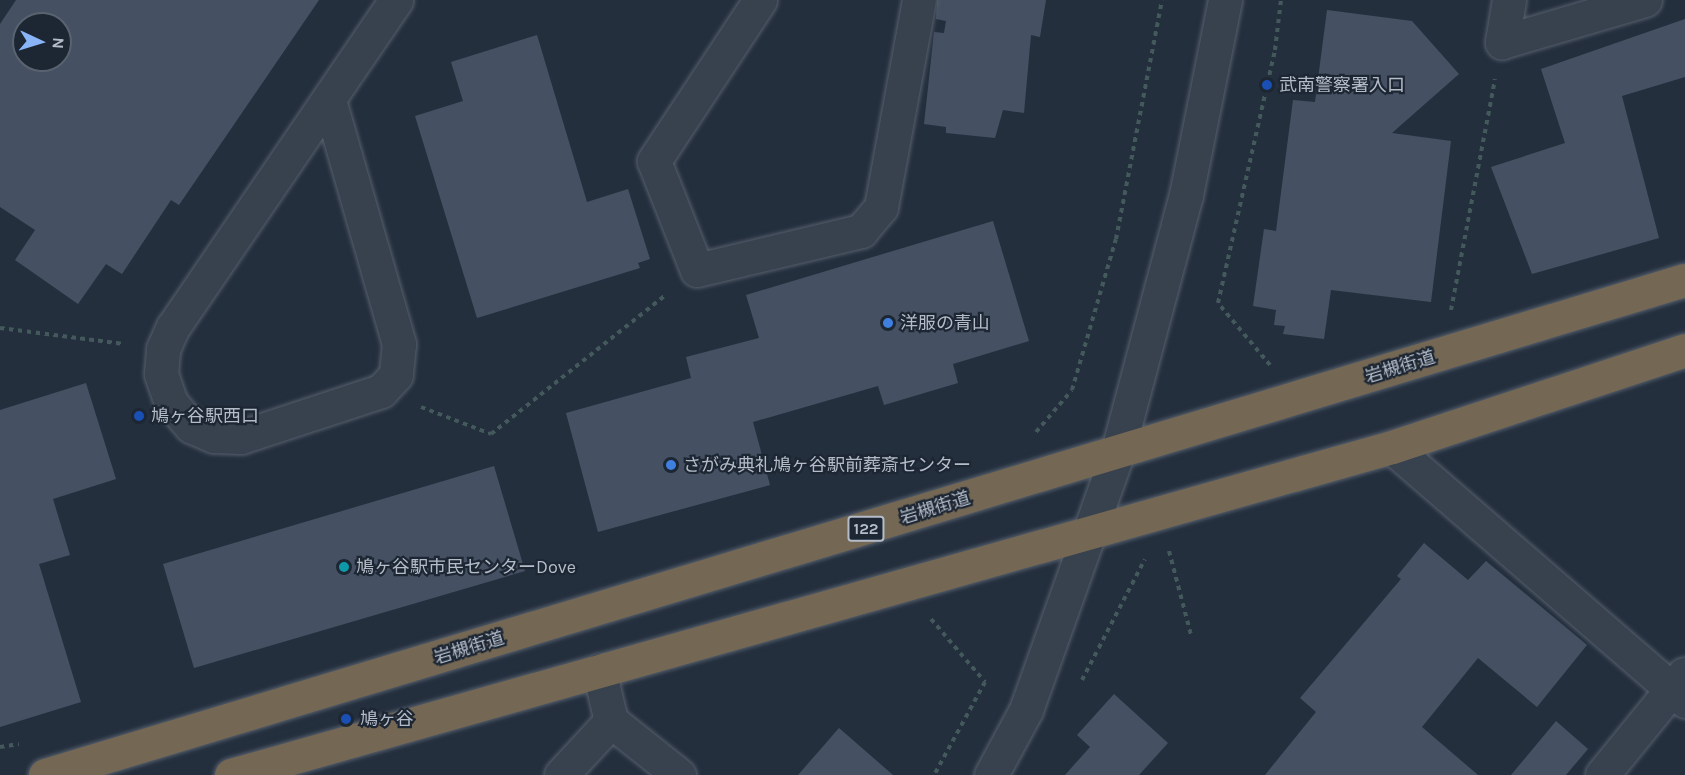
<!DOCTYPE html>
<html>
<head>
<meta charset="utf-8">
<style>
	body { margin:0 }
	#map { position:relative; width:1685px; height:775px; overflow:hidden; background:#242f3e; font-family:Karla,"Noto Sans JP",sans-serif }
	div>[style] { position:absolute }
	.building>* { inset:0; background:#455162 }
	.path>* { height:4px; margin-top:-2px; transform-origin:0; background:repeating-linear-gradient(90deg,#44595c 0 4.5px,transparent 0 9px) }
	.roads { filter:drop-shadow(0 0 2px #565f6c) drop-shadow(0 0 2px #565f6c) }
	.minor>* { height:33px; margin:-16.5px; padding:0 16.5px; transform-origin:16.5px; border-radius:16.5px; background:#38414e }
	.highway>* { height:33px; margin:-16.5px; padding:0 16.5px; transform-origin:16.5px; border-radius:16.5px; background:#746855 }
	.dots>* { width:16px; height:16px; translate:-50% -50%; box-sizing:border-box; border:3px solid #1d2633; border-radius:50% }
	span { translate:-50% -50%; white-space:nowrap; text-align:center; line-height:1.15; -webkit-text-stroke:4.5px #1d2633; paint-order:stroke }
	.shield-label span { padding:2px 4px; background:#1d2633; border:2px solid; border-radius:4px; -webkit-text-stroke-width:0 }
	.shield-label { font-size:16px; color:#b4bcc9; font-weight:700 }
	.poi-label { font-size:18px; color:#b4bcc9 }
	.left { translate:0 -50%; text-align:left }
	.street-label { font-size:18px; color:#b4bcc9 }
	.north { position:absolute; left:12px; top:12px; width:60px; height:60px; box-sizing:border-box; background:#1d2633; border:2px solid #59626f; border-radius:50%; rotate:94deg; font-size:16px; font-weight:700; line-height:24px; text-align:center; color:#b4bcc9 }
	.north::after { content:''; display:block; margin:auto; width:21px; height:27px; background:#8ab4f8; clip-path:polygon(50% 0,100% 100%,50% 72%,0 100%) }
</style>
</head>
<body>
<div id="map">
	<div class="building">
		<i style="clip-path:polygon(evenodd,16px 0,319px 0,179px 205px,171px 200px,122px 274px,106px 264px,78px 304px,15px 260px,35px 230px,0 207px,0 24px,16px 0,24px 24px,60px 24px,60px 60px,24px 60px,24px 24px)"></i>
		<i style="clip-path:polygon(937px 0,1046px 0,1040px 37px,1031px 35px,1024px 113px,1003px 110px,995px 138px,946px 133px,946px 127px,924px 124px,934px 32px,944px 33px,946px 21px,936px 19px)"></i>
		<i style="clip-path:polygon(1327px 10px,1412px 21px,1459px 74px,1392px 133px,1451px 141px,1431px 302px,1331px 290px,1324px 339px,1283px 334px,1285px 326px,1274px 325px,1276px 310px,1253px 306px,1264px 229px,1276px 231px,1293px 100px,1315px 102px)"></i>
		<i style="clip-path:polygon(1685px 19px,1685px 77px,1622px 96px,1659px 238px,1532px 274px,1491px 167px,1565px 143px,1541px 69px)"></i>
		<i style="clip-path:polygon(537px 35px,587px 202px,628px 189px,650px 259px,638px 263px,640px 268px,477px 318px,415px 116px,463px 101px,451px 62px)"></i>
		<i style="clip-path:polygon(993px 221px,1029px 341px,953px 364px,958px 383px,884px 405px,878px 386px,753px 422px,770px 485px,598px 532px,566px 413px,691px 378px,686px 357px,759px 338px,746px 295px)"></i>
		<i style="clip-path:polygon(86px 383px,116px 479px,53px 499px,70px 555px,39px 564px,81px 702px,0 727px,0 410px)"></i>
		<i style="clip-path:polygon(494px 466px,525px 571px,194px 668px,163px 564px)"></i>
		<i style="clip-path:polygon(1424px 543px,1468px 580px,1486px 561px,1587px 645px,1537px 707px,1478px 658px,1422px 727px,1478px 775px,1265px 775px,1316px 712px,1300px 698px,1401px 579px,1397px 576px)"></i>
		<i style="clip-path:polygon(1114px 694px,1168px 743px,1139px 775px,1065px 775px,1090px 747px,1077px 735px)"></i>
		<i style="clip-path:polygon(1556px 721px,1588px 749px,1566px 775px,1511px 775px)"></i>
		<i style="clip-path:polygon(839px 728px,893px 775px,798px 775px)"></i>
	</div>
	<div class="path">
		<i style="left:1451px;top:310px;width:235px;rotate:-79.2deg"></i>
		<i style="left:0;top:328px;width:125px;rotate:7.4deg"></i>
		<i style="left:1270px;top:365px;width:81px;rotate:-130deg"></i>
		<i style="left:1218px;top:303px;width:259px;rotate:-77.3deg"></i>
		<i style="left:1275px;top:50px;width:50px;rotate:-83.2deg"></i>
		<i style="left:421px;top:407px;width:75px;rotate:21.1deg"></i>
		<i style="left:491px;top:434px;width:223px;rotate:-38.5deg"></i>
		<i style="left:1036px;top:432px;width:55px;rotate:-49.4deg"></i>
		<i style="left:1072px;top:390px;width:157px;rotate:-73.8deg"></i>
		<i style="left:1116px;top:239px;width:243px;rotate:-79.1deg"></i>
		<i style="left:1169px;top:551px;width:87px;rotate:75.3deg"></i>
		<i style="left:931px;top:619px;width:83px;rotate:49.4deg"></i>
		<i style="left:985px;top:682px;width:106px;rotate:118.7deg"></i>
		<i style="left:1082px;top:680px;width:136px;rotate:-62.5deg"></i>
		<i style="left:0;top:747px;width:19px;rotate:-9deg"></i>
	</div>
	<div class="roads">
		<div class="minor">
			<i style="left:760px;top:0;width:193px;rotate:123.4deg"></i>
			<i style="left:654px;top:161px;width:117px;rotate:68.5deg"></i>
			<i style="left:697px;top:270px;width:169px;rotate:-13.4deg"></i>
			<i style="left:861px;top:231px;width:31px;rotate:-50deg"></i>
			<i style="left:881px;top:207px;width:210px;rotate:-79.6deg"></i>
			<i style="left:1509px;top:0;width:43px;rotate:99.5deg"></i>
			<i style="left:1502px;top:42px;width:149px;rotate:-16.4deg"></i>
			<i style="left:329px;top:100px;width:254px;rotate:74deg"></i>
			<i style="left:399px;top:344px;width:31px;rotate:96deg"></i>
			<i style="left:396px;top:375px;width:22px;rotate:133deg"></i>
			<i style="left:381px;top:391px;width:147px;rotate:161.8deg"></i>
			<i style="left:241px;top:437px;width:27px;rotate:-178deg"></i>
			<i style="left:214px;top:436px;width:25px;rotate:-157deg"></i>
			<i style="left:191px;top:426px;width:30px;rotate:-131deg"></i>
			<i style="left:171px;top:403px;width:31px;rotate:-109deg"></i>
			<i style="left:161px;top:374px;width:25px;rotate:-85deg"></i>
			<i style="left:163px;top:349px;width:24px;rotate:-66deg"></i>
			<i style="left:173px;top:327px;width:396px;rotate:-55.7deg"></i>
			<i style="left:1392px;top:447px;width:388px;rotate:40.9deg"></i>
			<i style="left:611px;top:721px;width:87px;rotate:38.5deg"></i>
			<i style="left:561px;top:775px;width:74px;rotate:-47.2deg"></i>
			<i style="left:611px;top:721px;width:52px;rotate:-103.2deg"></i>
			<i style="left:991px;top:775px;width:74px;rotate:-61.7deg"></i>
			<i style="left:1026px;top:710px;width:272px;rotate:-70.4deg"></i>
			<i style="left:1117px;top:454px;width:268px;rotate:-75.1deg"></i>
			<i style="left:1186px;top:195px;width:199px;rotate:-78.7deg"></i>
			<i style="left:1602px;top:775px;width:130px;rotate:-50.9deg"></i>
		</div>
		<div class="highway">
			<i style="left:45px;top:775px;width:1713px;rotate:-16.8deg"></i>
			<i style="left:231px;top:775px;width:1206px;rotate:-15.78deg"></i>
			<i style="left:1392px;top:447px;width:309px;rotate:-18.3deg"></i>
		</div>
	</div>
	<div class="dots">
		<i style="left:1267px;top:85px;background:#1a4fb4"></i>
		<i style="left:888px;top:323px;background:#3f7fe0"></i>
		<i style="left:139px;top:416px;background:#1a4fb4"></i>
		<i style="left:671px;top:465px;background:#3f7fe0"></i>
		<i style="left:344px;top:567px;background:#0f9aa8"></i>
		<i style="left:346px;top:719px;background:#1a4fb4"></i>
	</div>
	<div class="shield-label">
		<span style="left:866px;top:529px">122</span>
	</div>
	<div class="poi-label">
		<span class="left" style="left:1279px;top:85px">武南警察署入口</span>
		<span class="left" style="left:900px;top:323px">洋服の青山</span>
		<span class="left" style="left:151px;top:416px">鳩ヶ谷駅西口</span>
		<span class="left" style="left:683px;top:465px">さがみ典礼鳩ヶ谷駅前葬斎センター</span>
		<span class="left" style="left:356px;top:567px">鳩ヶ谷駅市民センターDove</span>
		<span class="left" style="left:360px;top:719px">鳩ヶ谷</span>
	</div>
	<div class="street-label">
		<span style="left:1400px;top:367px;rotate:-17deg">岩槻街道</span>
		<span style="left:935px;top:508px;rotate:-17deg">岩槻街道</span>
		<span style="left:469px;top:648px;rotate:-17deg">岩槻街道</span>
	</div>
	<div class="north">N</div>
</div>
</body>
</html>
